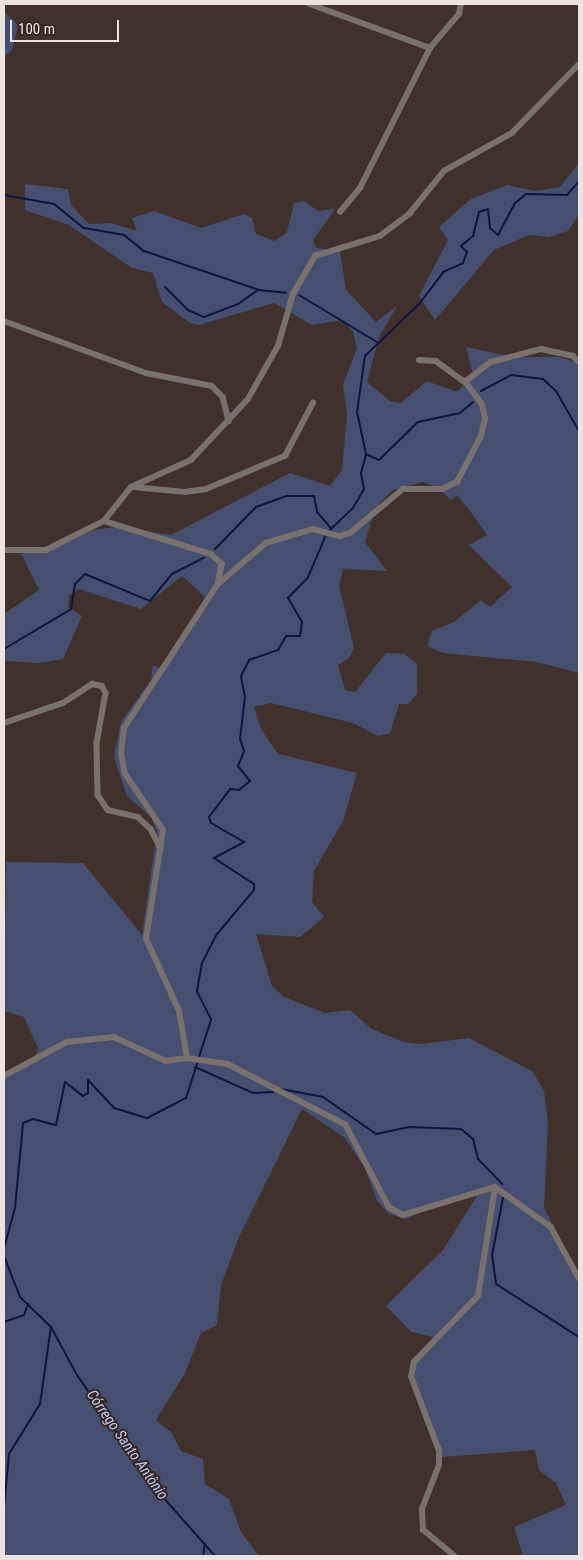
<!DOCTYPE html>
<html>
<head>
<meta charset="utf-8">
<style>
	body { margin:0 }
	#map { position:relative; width:583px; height:1560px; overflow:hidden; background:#40312c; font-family:"Roboto Condensed",sans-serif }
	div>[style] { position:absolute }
	.green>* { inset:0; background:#464f70 }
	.stream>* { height:2px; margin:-1px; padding:0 1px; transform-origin:1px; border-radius:1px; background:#0e1540 }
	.minor>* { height:5.5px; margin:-2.75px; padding:0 2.75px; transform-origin:2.75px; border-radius:2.75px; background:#79716e }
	span { translate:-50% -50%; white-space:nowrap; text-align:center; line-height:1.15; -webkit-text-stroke:4px #362722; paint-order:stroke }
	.water-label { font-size:15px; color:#bccbf9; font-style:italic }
	.frame { position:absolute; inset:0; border:5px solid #ede4e0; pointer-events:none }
	.scale { position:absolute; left:10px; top:20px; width:109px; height:22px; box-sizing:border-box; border:2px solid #ede4e0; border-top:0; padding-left:6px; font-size:15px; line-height:18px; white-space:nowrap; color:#ede4e0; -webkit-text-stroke:4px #362722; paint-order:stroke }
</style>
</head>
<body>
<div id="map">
	<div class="green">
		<i style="clip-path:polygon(4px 12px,18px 25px,12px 50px,4px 57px)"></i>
		<i style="clip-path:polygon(579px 163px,579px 214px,568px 231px,549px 237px,529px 235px,494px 250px,435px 320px,419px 296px,448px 240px,439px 227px,471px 199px,507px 185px,535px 191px,560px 187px)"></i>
		<i style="clip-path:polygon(25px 184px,68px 189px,71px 205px,89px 224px,111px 223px,137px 231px,132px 218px,154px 211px,201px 228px,244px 214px,252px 218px,256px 234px,275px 241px,287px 232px,294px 203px,304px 201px,318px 211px,335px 209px,313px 240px,316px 248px,340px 251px,346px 290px,376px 322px,397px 306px,379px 337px,367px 382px,390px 401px,401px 403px,427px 381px,457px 392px,473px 375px,466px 347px,512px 357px,559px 357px,579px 363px,579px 673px,537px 662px,443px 653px,427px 646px,432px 631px,454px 622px,481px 600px,490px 607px,512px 587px,469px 545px,487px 535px,470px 511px,457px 495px,451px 500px,437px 487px,422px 482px,393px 490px,375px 508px,365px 542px,387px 571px,343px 569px,339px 586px,354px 648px,350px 657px,338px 665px,345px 690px,355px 692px,386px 653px,405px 654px,417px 664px,417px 694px,408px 704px,399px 704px,390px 733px,378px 736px,353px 723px,271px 703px,254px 707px,261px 729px,278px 754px,357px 773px,343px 821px,314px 871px,312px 902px,324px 917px,300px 937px,256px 934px,272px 986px,284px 997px,325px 1013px,350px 1010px,372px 1029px,404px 1042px,421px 1044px,469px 1038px,532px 1071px,544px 1091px,548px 1123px,544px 1208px,579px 1274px,579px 1556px,523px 1556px,514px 1527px,566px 1505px,556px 1483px,539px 1470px,535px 1450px,442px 1457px,413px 1386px,413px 1365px,437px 1338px,411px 1332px,386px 1306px,443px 1250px,478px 1194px,460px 1194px,406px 1219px,389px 1214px,377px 1201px,365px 1168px,345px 1138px,302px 1109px,239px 1237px,221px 1285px,217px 1325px,201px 1333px,185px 1373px,156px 1420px,171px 1432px,181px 1451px,203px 1459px,205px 1484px,229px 1499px,241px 1532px,259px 1556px,4px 1556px,4px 1077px,34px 1059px,38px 1048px,24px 1017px,4px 1011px,6px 862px,83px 863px,142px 935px,157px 832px,151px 817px,127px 796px,114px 757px,121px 722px,151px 680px,153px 665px,163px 669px,205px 597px,182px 576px,141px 609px,79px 589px,69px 595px,68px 607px,82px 616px,63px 659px,39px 663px,4px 661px,4px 614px,39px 590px,20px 551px,60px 546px,93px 530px,116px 527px,171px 535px,290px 473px,330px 486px,342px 470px,347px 415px,343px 385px,357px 348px,353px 332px,343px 320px,312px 325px,274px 303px,199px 325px,190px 323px,162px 302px,153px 273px,132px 268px,69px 225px,25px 210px)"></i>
	</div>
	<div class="stream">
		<i style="left:4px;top:195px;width:51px;rotate:10.2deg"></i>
		<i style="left:54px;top:204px;width:38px;rotate:39deg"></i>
		<i style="left:84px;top:228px;width:41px;rotate:9.9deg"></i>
		<i style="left:124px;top:235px;width:26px;rotate:39deg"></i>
		<i style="left:144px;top:251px;width:121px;rotate:18.7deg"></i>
		<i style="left:259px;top:290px;width:27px;rotate:6deg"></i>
		<i style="left:165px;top:287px;width:33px;rotate:45deg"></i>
		<i style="left:188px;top:310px;width:17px;rotate:24deg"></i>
		<i style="left:204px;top:317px;width:36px;rotate:-21deg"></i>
		<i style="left:238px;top:304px;width:24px;rotate:-35deg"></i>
		<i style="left:299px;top:295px;width:91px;rotate:31.1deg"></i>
		<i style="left:481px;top:391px;width:34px;rotate:-28deg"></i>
		<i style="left:511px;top:375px;width:32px;rotate:7deg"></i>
		<i style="left:543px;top:379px;width:18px;rotate:43deg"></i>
		<i style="left:556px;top:391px;width:46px;rotate:60.1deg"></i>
		<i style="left:366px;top:454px;width:14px;rotate:25deg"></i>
		<i style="left:379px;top:460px;width:54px;rotate:-44.3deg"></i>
		<i style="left:418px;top:422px;width:43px;rotate:-12.1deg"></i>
		<i style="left:460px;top:413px;width:17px;rotate:-40deg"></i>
		<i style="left:329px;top:531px;width:33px;rotate:-44deg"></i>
		<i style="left:353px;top:508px;width:22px;rotate:-60deg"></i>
		<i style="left:364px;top:489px;width:16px;rotate:-101deg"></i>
		<i style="left:361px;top:473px;width:20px;rotate:-75deg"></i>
		<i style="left:366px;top:454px;width:43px;rotate:-102.1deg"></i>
		<i style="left:357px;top:412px;width:57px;rotate:-81.9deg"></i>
		<i style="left:365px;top:356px;width:76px;rotate:-43.9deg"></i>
		<i style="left:420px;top:303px;width:39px;rotate:-53deg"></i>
		<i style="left:443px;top:272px;width:22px;rotate:-24deg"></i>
		<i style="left:463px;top:263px;width:12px;rotate:-70deg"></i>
		<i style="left:467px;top:252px;width:8px;rotate:-135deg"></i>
		<i style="left:461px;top:246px;width:16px;rotate:-40deg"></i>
		<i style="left:473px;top:236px;width:25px;rotate:-76deg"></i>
		<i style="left:479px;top:212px;width:9px;rotate:-18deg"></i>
		<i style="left:488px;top:209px;width:19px;rotate:84deg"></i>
		<i style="left:490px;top:228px;width:11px;rotate:41deg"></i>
		<i style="left:498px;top:235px;width:36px;rotate:-62deg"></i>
		<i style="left:515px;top:203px;width:14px;rotate:-39deg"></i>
		<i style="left:526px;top:194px;width:41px;rotate:1.4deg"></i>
		<i style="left:567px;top:195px;width:18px;rotate:-49deg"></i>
		<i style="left:215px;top:549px;width:59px;rotate:-45.7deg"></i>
		<i style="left:256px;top:507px;width:33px;rotate:-20deg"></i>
		<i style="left:287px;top:496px;width:27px"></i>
		<i style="left:314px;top:496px;width:16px;rotate:79deg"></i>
		<i style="left:317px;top:512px;width:21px;rotate:49deg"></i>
		<i style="left:4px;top:649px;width:78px;rotate:-30.8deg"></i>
		<i style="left:71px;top:609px;width:25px;rotate:-81deg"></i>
		<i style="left:75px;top:584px;width:14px;rotate:-45deg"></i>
		<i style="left:85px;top:574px;width:70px;rotate:22.6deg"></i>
		<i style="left:150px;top:601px;width:35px;rotate:-51deg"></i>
		<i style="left:172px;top:574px;width:36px;rotate:-27deg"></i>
		<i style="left:199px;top:1057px;width:40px;rotate:-72deg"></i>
		<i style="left:211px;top:1019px;width:31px;rotate:-117deg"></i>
		<i style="left:197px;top:991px;width:28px;rotate:-80deg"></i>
		<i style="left:202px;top:963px;width:33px;rotate:-63deg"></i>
		<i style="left:217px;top:934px;width:57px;rotate:-49.9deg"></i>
		<i style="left:254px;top:890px;width:6px;rotate:-90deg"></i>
		<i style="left:254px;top:884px;width:48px;rotate:-147deg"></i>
		<i style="left:214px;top:858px;width:34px;rotate:-28deg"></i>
		<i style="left:244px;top:842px;width:38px;rotate:-150deg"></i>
		<i style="left:211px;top:823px;width:6px;rotate:-108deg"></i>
		<i style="left:209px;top:817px;width:35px;rotate:-53deg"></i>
		<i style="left:230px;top:789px;width:9px;rotate:6deg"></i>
		<i style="left:239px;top:790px;width:14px;rotate:-39deg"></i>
		<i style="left:250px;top:781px;width:19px;rotate:-129deg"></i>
		<i style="left:238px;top:766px;width:16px;rotate:-68deg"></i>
		<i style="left:244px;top:751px;width:13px;rotate:-108deg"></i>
		<i style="left:240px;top:739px;width:42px;rotate:-83.2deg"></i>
		<i style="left:245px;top:697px;width:21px;rotate:-101deg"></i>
		<i style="left:241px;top:676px;width:18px;rotate:-63deg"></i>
		<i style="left:249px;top:660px;width:31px;rotate:-19deg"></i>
		<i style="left:278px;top:650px;width:16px;rotate:-60deg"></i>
		<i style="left:286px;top:636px;width:14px"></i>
		<i style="left:300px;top:636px;width:14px;rotate:-82deg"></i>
		<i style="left:302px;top:622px;width:28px;rotate:-120deg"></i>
		<i style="left:288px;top:598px;width:29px;rotate:-46deg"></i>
		<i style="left:308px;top:577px;width:46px;rotate:-66.8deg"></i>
		<i style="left:195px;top:1067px;width:64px;rotate:24.1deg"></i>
		<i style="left:253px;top:1093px;width:20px;rotate:-3deg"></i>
		<i style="left:281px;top:1089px;width:43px;rotate:10.8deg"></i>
		<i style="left:323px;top:1097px;width:65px;rotate:34.9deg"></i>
		<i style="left:376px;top:1134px;width:34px;rotate:-12deg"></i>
		<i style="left:409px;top:1127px;width:52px;rotate:2.2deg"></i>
		<i style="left:461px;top:1129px;width:16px;rotate:40deg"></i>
		<i style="left:473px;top:1139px;width:21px;rotate:76deg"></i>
		<i style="left:478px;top:1159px;width:35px;rotate:46deg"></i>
		<i style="left:503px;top:1198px;width:58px;rotate:100.9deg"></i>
		<i style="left:492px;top:1255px;width:29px;rotate:82deg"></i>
		<i style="left:496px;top:1284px;width:98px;rotate:32.6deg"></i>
		<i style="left:4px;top:1248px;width:41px;rotate:-74.6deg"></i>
		<i style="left:15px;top:1208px;width:85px;rotate:-84.6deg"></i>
		<i style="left:23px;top:1123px;width:11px;rotate:-22deg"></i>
		<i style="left:33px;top:1119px;width:24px;rotate:15deg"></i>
		<i style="left:56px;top:1125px;width:44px;rotate:-78.2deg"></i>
		<i style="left:65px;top:1082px;width:23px;rotate:38deg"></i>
		<i style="left:83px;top:1096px;width:6px;rotate:-31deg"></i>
		<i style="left:88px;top:1093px;width:13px;rotate:-90deg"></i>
		<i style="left:88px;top:1080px;width:38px;rotate:47deg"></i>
		<i style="left:114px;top:1108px;width:34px;rotate:17deg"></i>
		<i style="left:147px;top:1118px;width:44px;rotate:-27.1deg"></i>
		<i style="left:186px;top:1098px;width:38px;rotate:-72deg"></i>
		<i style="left:4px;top:1256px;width:44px;rotate:68.7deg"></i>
		<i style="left:20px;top:1297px;width:43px;rotate:44.1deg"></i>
		<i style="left:51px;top:1327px;width:55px;rotate:61.6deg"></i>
		<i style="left:77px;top:1375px;width:136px;rotate:55.5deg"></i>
		<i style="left:154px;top:1487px;width:92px;rotate:48.5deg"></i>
		<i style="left:4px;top:1322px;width:21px;rotate:-19deg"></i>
		<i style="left:24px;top:1315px;width:12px;rotate:-70deg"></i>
		<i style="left:4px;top:1507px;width:53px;rotate:-84.6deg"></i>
		<i style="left:9px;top:1454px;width:59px;rotate:-58.2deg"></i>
		<i style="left:40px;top:1404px;width:78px;rotate:-81.9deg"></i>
		<i style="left:203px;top:1556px;width:12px;rotate:-81deg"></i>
	</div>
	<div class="minor">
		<i style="left:310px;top:4px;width:128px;rotate:20.1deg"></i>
		<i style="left:340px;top:212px;width:31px;rotate:-50deg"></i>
		<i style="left:360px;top:188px;width:157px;rotate:-63.4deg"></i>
		<i style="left:430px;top:48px;width:45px;rotate:-49.5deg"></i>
		<i style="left:459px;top:14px;width:10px;rotate:-79deg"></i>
		<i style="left:4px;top:321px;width:151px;rotate:20.1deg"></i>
		<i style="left:146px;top:373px;width:67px;rotate:11.1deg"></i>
		<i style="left:212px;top:386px;width:16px;rotate:45deg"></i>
		<i style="left:223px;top:397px;width:25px;rotate:76deg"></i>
		<i style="left:419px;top:360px;width:17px;rotate:3deg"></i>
		<i style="left:436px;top:361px;width:36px;rotate:36deg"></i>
		<i style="left:465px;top:382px;width:33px;rotate:-38deg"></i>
		<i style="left:491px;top:362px;width:52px;rotate:-14.6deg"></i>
		<i style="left:541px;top:349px;width:33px;rotate:12deg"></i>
		<i style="left:573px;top:356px;width:8px;rotate:45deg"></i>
		<i style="left:133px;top:487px;width:52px;rotate:5.5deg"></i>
		<i style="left:185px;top:492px;width:21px;rotate:-8deg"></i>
		<i style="left:206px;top:489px;width:86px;rotate:-22.7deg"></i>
		<i style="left:285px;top:456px;width:60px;rotate:-62.2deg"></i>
		<i style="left:104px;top:521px;width:112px;rotate:17.1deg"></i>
		<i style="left:211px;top:554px;width:15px;rotate:42deg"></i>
		<i style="left:222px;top:564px;width:20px;rotate:101deg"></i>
		<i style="left:4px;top:550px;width:42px"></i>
		<i style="left:46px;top:550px;width:65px;rotate:-26.6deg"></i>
		<i style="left:104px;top:521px;width:43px;rotate:-51.5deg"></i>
		<i style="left:131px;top:487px;width:66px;rotate:-24.2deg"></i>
		<i style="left:191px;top:460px;width:83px;rotate:-46.9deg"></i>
		<i style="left:248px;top:399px;width:61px;rotate:-60.5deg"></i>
		<i style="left:278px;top:346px;width:54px;rotate:-73.9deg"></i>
		<i style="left:293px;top:294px;width:44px;rotate:-59.9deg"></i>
		<i style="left:315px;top:256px;width:68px;rotate:-17.1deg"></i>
		<i style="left:380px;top:236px;width:38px;rotate:-37deg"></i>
		<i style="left:410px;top:213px;width:54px;rotate:-51deg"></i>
		<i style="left:444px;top:171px;width:78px;rotate:-29.2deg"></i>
		<i style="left:512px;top:133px;width:96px;rotate:-45.8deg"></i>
		<i style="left:4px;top:723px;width:62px;rotate:-18.7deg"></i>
		<i style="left:63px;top:703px;width:35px;rotate:-33deg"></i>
		<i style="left:92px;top:684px;width:10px;rotate:11deg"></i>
		<i style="left:102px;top:686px;width:8px;rotate:60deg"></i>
		<i style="left:106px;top:693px;width:51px;rotate:100.2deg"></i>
		<i style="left:97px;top:743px;width:52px;rotate:88.9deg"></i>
		<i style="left:98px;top:795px;width:18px;rotate:56deg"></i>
		<i style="left:108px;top:810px;width:31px;rotate:13deg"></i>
		<i style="left:138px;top:817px;width:18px;rotate:43deg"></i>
		<i style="left:151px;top:829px;width:22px;rotate:63deg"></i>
		<i style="left:187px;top:1058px;width:48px;rotate:-99.7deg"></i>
		<i style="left:179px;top:1011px;width:79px;rotate:-114.6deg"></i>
		<i style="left:146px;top:939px;width:110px;rotate:-81.1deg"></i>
		<i style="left:163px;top:830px;width:68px;rotate:-124.2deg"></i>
		<i style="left:125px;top:774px;width:21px;rotate:-101deg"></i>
		<i style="left:121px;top:753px;width:25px;rotate:-83deg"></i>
		<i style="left:124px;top:728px;width:172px;rotate:-56.9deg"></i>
		<i style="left:218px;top:584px;width:63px;rotate:-40.5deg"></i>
		<i style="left:266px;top:543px;width:49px;rotate:-16.6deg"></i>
		<i style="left:313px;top:529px;width:28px;rotate:15deg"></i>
		<i style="left:340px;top:536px;width:10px;rotate:-17deg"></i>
		<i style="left:350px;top:533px;width:69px;rotate:-39.7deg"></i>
		<i style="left:403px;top:489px;width:39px"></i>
		<i style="left:442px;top:489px;width:17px;rotate:-25deg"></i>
		<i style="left:457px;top:482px;width:52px;rotate:-62.4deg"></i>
		<i style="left:481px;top:436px;width:17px;rotate:-77deg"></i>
		<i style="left:485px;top:419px;width:14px;rotate:-102deg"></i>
		<i style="left:482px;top:405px;width:29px;rotate:-126deg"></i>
		<i style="left:4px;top:1076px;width:72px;rotate:-28.4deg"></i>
		<i style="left:67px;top:1042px;width:47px;rotate:-6.1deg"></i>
		<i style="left:114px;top:1037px;width:57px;rotate:24.8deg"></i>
		<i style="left:166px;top:1061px;width:21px;rotate:-8deg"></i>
		<i style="left:187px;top:1058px;width:41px;rotate:8.3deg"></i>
		<i style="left:228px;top:1064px;width:133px;rotate:27.3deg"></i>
		<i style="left:346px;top:1125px;width:93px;rotate:62.3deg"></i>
		<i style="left:389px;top:1207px;width:16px;rotate:30deg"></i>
		<i style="left:403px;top:1215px;width:96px;rotate:-16.9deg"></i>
		<i style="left:495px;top:1187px;width:69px;rotate:35.5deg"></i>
		<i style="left:551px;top:1227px;width:58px;rotate:61.2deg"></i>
		<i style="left:454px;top:1556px;width:40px;rotate:-140deg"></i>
		<i style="left:423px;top:1530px;width:21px;rotate:-93deg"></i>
		<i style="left:422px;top:1509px;width:47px;rotate:-68.9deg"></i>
		<i style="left:439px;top:1465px;width:14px;rotate:-90deg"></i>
		<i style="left:439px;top:1451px;width:79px;rotate:-110.7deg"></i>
		<i style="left:411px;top:1377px;width:15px;rotate:-79deg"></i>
		<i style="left:414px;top:1362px;width:92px;rotate:-45.9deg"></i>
		<i style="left:478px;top:1296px;width:110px;rotate:-81.1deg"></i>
	</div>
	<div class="water-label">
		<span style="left:127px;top:1445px;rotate:55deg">Córrego Santo Antônio</span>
	</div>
	<div class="frame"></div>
	<div class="scale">100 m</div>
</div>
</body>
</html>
